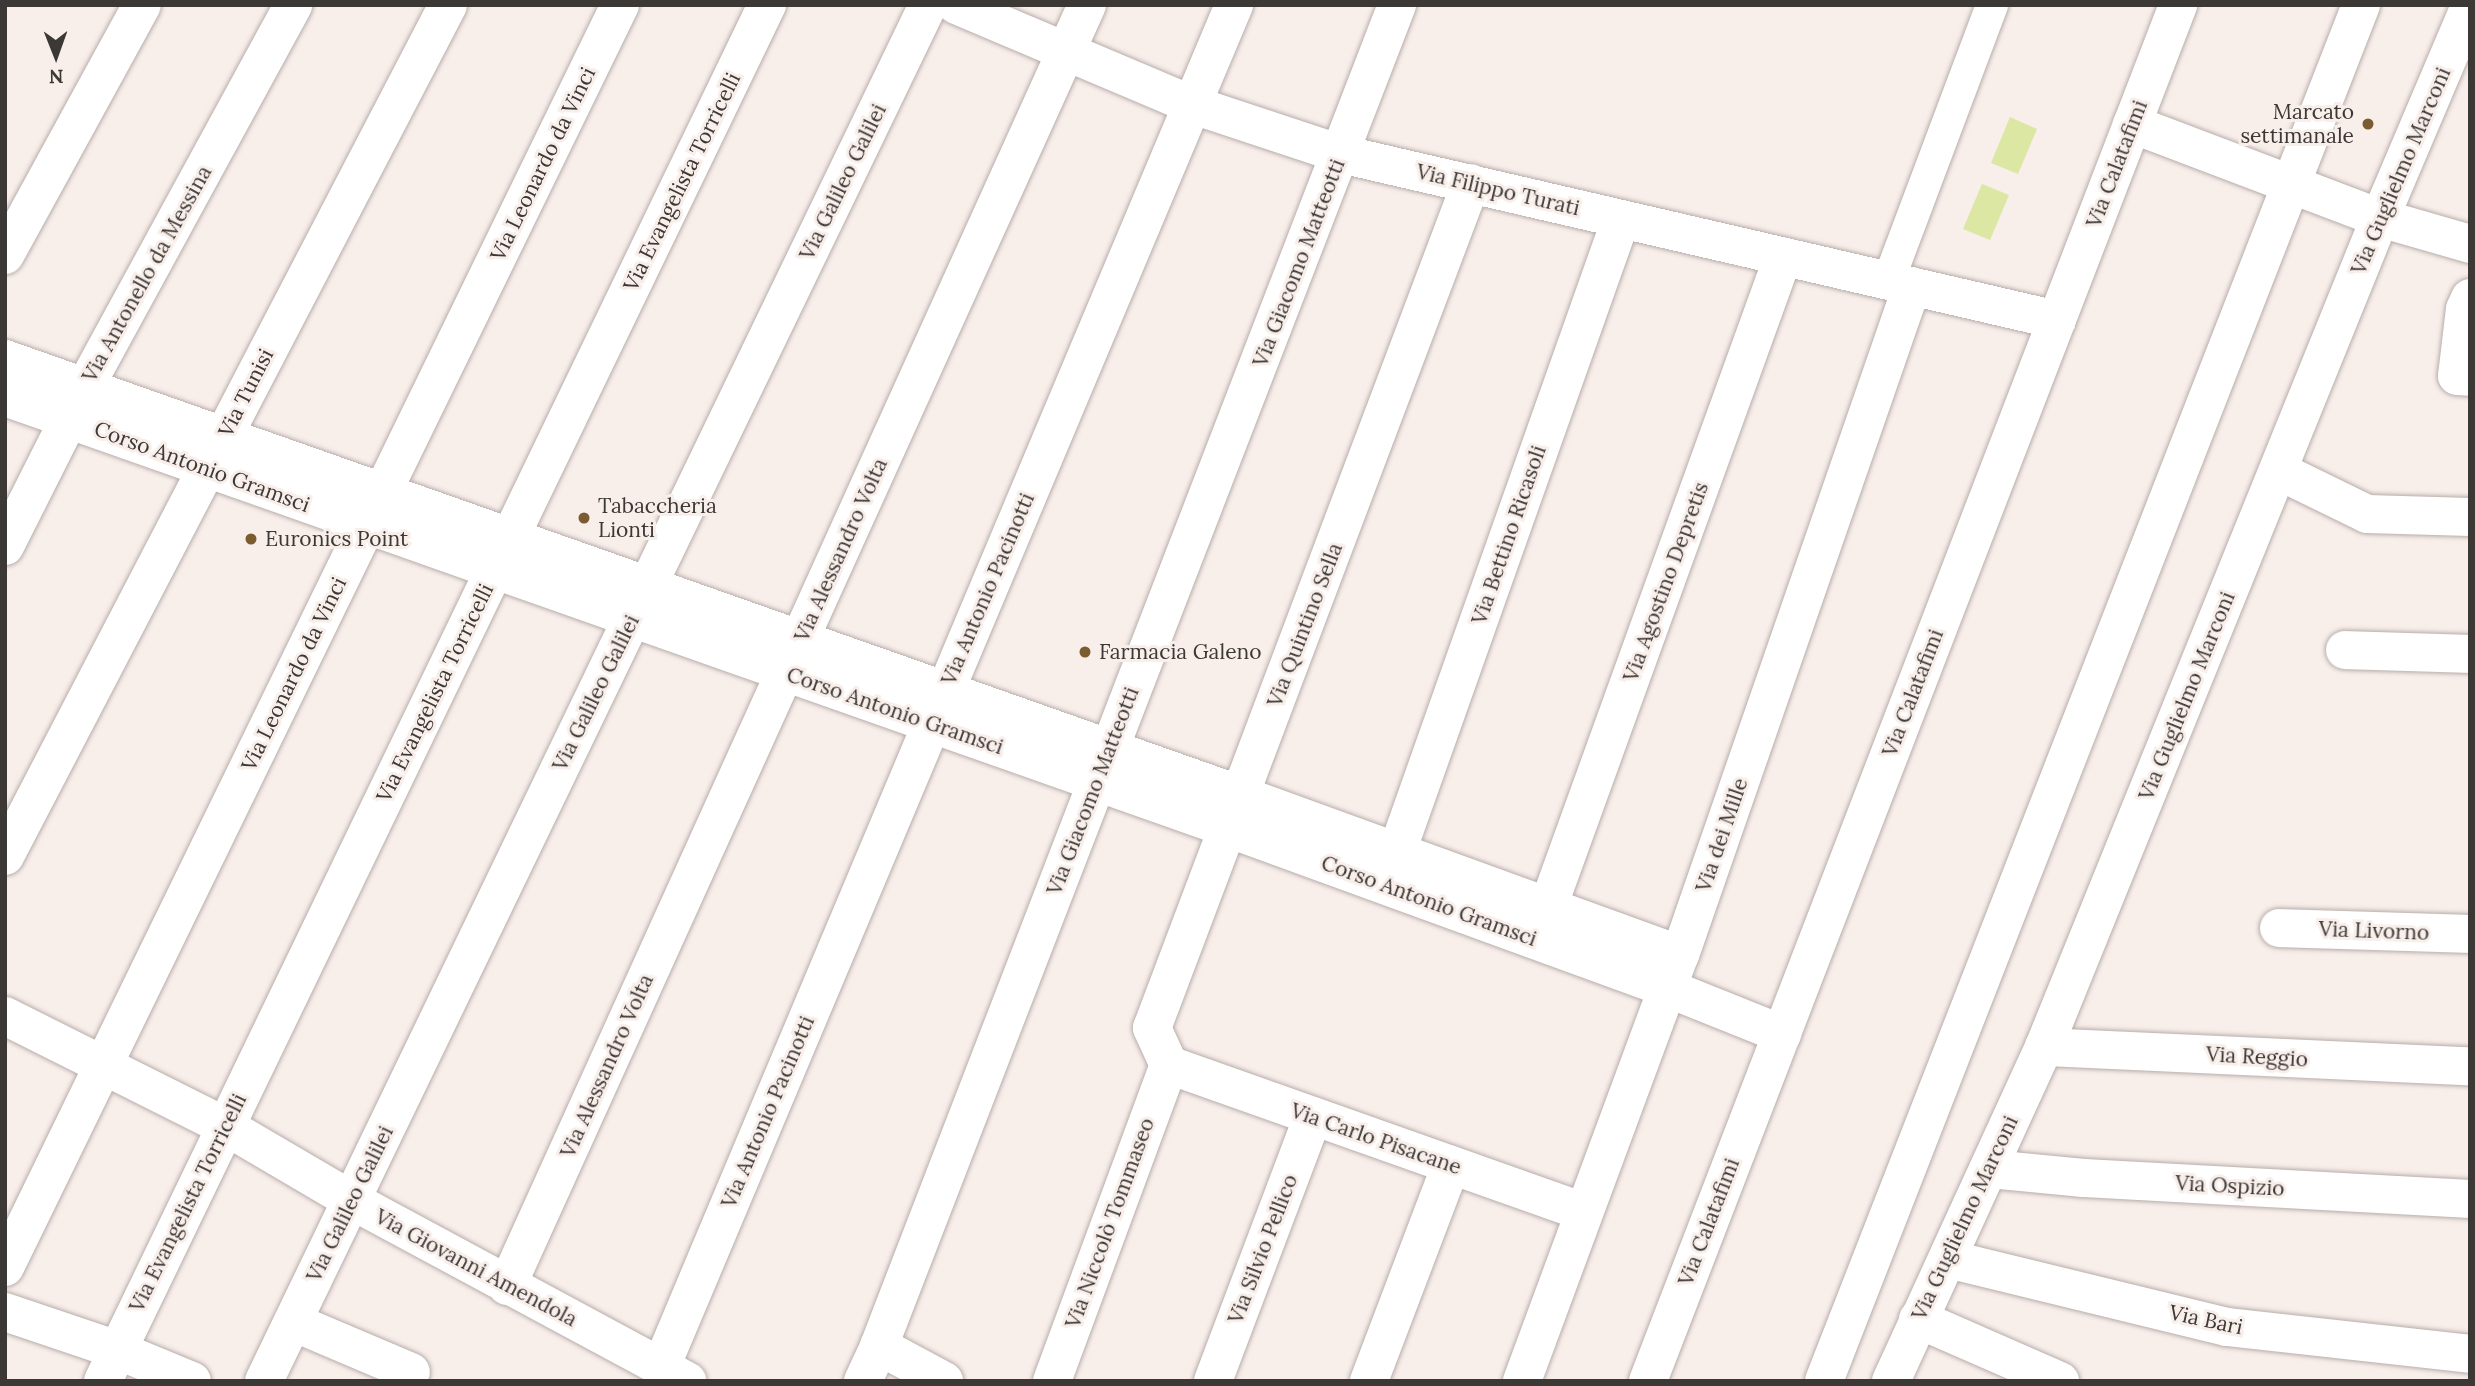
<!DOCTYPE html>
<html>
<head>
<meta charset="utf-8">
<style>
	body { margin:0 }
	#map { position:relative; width:2475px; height:1386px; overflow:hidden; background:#f8eeea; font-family:Lora,serif }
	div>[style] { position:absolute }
	.green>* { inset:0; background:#dbe7a2 }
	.roads { filter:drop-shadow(0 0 2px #b7adaa) drop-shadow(0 0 2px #b7adaa) }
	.pedestrian>* { height:32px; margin:-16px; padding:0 16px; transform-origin:16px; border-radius:16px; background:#fff }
	.minor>* { height:38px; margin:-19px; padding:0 19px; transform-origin:19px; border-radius:19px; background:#fff }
	.tertiary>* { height:38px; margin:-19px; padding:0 19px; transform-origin:19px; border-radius:19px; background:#fff }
	.dots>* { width:19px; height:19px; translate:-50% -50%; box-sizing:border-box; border:4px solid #f8eeea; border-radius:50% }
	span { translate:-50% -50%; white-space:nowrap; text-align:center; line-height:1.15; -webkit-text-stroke:6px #f8eeea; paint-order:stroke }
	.poi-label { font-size:21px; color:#3c3836 }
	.right { translate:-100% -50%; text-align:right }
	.left { translate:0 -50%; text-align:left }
	.street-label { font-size:21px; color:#3c3836 }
	.frame { position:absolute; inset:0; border:7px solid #3c3836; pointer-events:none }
	.north { position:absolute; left:21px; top:21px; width:70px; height:70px; -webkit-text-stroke:5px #f8eeea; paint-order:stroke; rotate:179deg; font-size:19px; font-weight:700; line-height:28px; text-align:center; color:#3c3836 }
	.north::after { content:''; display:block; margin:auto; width:24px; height:32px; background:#3c3836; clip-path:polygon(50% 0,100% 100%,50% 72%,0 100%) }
</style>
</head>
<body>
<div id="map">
	<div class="green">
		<i style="clip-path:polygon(2010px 117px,2037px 129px,2018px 174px,1991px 163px)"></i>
		<i style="clip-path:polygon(1982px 184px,2009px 195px,1990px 240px,1963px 229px)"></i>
	</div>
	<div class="roads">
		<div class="pedestrian">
			<i style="left:1888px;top:282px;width:296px;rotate:-69.4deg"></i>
		</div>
		<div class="minor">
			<i style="left:956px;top:5px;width:257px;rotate:22.9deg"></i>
			<i style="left:1193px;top:105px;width:156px;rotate:18.3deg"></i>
			<i style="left:1341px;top:154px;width:735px;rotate:13.05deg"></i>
			<i style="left:2132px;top:124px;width:265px;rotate:20.8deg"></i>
			<i style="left:2380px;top:218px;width:94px;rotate:16.1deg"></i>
			<i style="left:5px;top:255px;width:285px;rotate:-61.3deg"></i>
			<i style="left:2470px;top:298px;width:12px;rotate:114deg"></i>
			<i style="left:2465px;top:309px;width:67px;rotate:96.8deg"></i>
			<i style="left:2457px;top:376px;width:13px;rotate:4deg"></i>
			<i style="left:5px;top:359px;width:1311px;rotate:19.43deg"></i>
			<i style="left:1241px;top:795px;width:467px;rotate:20deg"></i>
			<i style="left:5px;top:397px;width:1296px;rotate:19.43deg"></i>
			<i style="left:1227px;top:828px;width:468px;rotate:20deg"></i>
			<i style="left:1667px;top:988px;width:124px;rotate:21.8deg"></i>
			<i style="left:2279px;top:471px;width:98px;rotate:26deg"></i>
			<i style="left:2367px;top:514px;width:103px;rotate:1.7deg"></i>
			<i style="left:5px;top:546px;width:178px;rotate:-63.3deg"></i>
			<i style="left:85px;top:387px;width:435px;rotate:-61.4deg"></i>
			<i style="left:2345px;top:650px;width:125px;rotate:1.8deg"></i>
			<i style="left:5px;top:856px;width:959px;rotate:-62.5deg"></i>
			<i style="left:1388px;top:877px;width:698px;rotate:-70.5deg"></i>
			<i style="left:2279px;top:928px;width:191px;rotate:1.8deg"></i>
			<i style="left:1540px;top:929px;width:715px;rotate:-70.12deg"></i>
			<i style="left:5px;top:1016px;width:246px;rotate:26.6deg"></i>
			<i style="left:225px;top:1126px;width:146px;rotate:30.4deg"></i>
			<i style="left:351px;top:1200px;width:382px;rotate:28.3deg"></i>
			<i style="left:2044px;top:1047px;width:426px;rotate:2.6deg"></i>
			<i style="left:1169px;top:1065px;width:41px;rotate:-114.7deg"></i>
			<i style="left:1152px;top:1028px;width:903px;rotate:-69.32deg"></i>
			<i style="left:1169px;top:1065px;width:439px;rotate:19.5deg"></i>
			<i style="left:1990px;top:1169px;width:94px;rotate:5.5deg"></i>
			<i style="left:2084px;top:1178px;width:387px;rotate:3.1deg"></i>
			<i style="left:1948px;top:1259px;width:287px;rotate:13.7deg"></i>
			<i style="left:2227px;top:1327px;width:244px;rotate:6.3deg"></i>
			<i style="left:5px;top:1267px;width:1404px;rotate:-64.02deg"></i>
			<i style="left:507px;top:1286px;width:1406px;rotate:-65.64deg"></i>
			<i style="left:5px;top:1312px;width:118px;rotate:18.7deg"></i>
			<i style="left:117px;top:1350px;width:81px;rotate:22.5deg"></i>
			<i style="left:1918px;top:1319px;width:155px;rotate:23.6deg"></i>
			<i style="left:293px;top:1322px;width:128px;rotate:23deg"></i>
			<i style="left:879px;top:1346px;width:74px;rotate:28.3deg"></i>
			<i style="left:661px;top:1367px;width:1478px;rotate:-67.18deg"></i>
			<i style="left:103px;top:1381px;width:1528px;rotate:-64.24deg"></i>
			<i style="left:264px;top:1381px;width:1528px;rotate:-64.24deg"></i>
			<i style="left:863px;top:1381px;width:38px;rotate:-65deg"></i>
			<i style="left:879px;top:1346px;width:1438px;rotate:-68.88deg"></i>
			<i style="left:1052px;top:1381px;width:337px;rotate:-69.7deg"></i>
			<i style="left:1213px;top:1381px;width:283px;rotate:-69.3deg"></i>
			<i style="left:1369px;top:1381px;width:231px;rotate:-69.2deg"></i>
			<i style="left:1522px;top:1381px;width:454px;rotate:-69.7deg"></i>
			<i style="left:1680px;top:955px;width:708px;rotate:-70.87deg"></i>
			<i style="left:1648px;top:1381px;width:1475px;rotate:-68.93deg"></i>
		</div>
		<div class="tertiary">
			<i style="left:1824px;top:1381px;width:1477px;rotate:-68.68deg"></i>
			<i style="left:1891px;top:1381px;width:367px;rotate:-65.4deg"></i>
			<i style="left:2044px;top:1047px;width:895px;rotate:-67.94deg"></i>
			<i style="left:2380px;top:218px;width:230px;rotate:-67deg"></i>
		</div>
	</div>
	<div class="dots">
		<i style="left:2368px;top:124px;background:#7b5c31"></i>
		<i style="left:584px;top:518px;background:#7b5c31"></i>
		<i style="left:251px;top:539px;background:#7b5c31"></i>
		<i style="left:1085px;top:652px;background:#7b5c31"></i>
	</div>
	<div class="poi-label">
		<span class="right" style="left:2354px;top:124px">Marcato<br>settimanale</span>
		<span class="left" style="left:598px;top:518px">Tabaccheria<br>Lionti</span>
		<span class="left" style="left:265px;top:539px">Euronics Point</span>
		<span class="left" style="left:1099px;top:652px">Farmacia Galeno</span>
	</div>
	<div class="street-label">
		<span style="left:543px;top:164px;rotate:-64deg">Via Leonardo da Vinci</span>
		<span style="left:2117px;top:164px;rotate:-69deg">Via Calatafimi</span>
		<span style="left:2401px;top:171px;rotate:-67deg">Via Guglielmo Marconi</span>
		<span style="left:682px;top:182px;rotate:-64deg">Via Evangelista Torricelli</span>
		<span style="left:843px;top:182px;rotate:-64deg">Via Galileo Galilei</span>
		<span style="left:1498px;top:190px;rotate:13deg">Via Filippo Turati</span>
		<span style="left:1299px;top:263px;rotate:-69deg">Via Giacomo Matteotti</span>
		<span style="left:147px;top:274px;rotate:-61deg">Via Antonello da Messina</span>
		<span style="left:246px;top:393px;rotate:-63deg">Via Tunisi</span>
		<span style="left:202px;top:467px;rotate:20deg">Corso Antonio Gramsci</span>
		<span style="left:1509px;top:535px;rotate:-71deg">Via Bettino Ricasoli</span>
		<span style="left:841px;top:550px;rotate:-66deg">Via Alessandro Volta</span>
		<span style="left:1666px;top:582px;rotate:-70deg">Via Agostino Depretis</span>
		<span style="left:988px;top:589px;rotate:-67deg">Via Antonio Pacinotti</span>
		<span style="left:1305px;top:625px;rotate:-69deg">Via Quintino Sella</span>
		<span style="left:294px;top:674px;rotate:-64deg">Via Leonardo da Vinci</span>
		<span style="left:435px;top:693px;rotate:-64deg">Via Evangelista Torricelli</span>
		<span style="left:596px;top:693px;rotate:-64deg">Via Galileo Galilei</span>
		<span style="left:1913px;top:693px;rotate:-69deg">Via Calatafimi</span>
		<span style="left:2187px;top:696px;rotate:-68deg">Via Guglielmo Marconi</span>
		<span style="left:895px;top:711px;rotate:19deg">Corso Antonio Gramsci</span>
		<span style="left:1093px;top:791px;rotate:-69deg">Via Giacomo Matteotti</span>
		<span style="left:1722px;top:835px;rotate:-71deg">Via dei Mille</span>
		<span style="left:1429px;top:901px;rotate:20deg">Corso Antonio Gramsci</span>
		<span style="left:2374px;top:931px;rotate:2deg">Via Livorno</span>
		<span style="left:2257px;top:1057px;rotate:3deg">Via Reggio</span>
		<span style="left:607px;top:1066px;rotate:-66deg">Via Alessandro Volta</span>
		<span style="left:768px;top:1112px;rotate:-67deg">Via Antonio Pacinotti</span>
		<span style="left:1376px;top:1139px;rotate:19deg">Via Carlo Pisacane</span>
		<span style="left:2230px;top:1186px;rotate:3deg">Via Ospizio</span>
		<span style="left:188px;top:1203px;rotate:-64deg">Via Evangelista Torricelli</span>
		<span style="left:350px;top:1204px;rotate:-64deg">Via Galileo Galilei</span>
		<span style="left:1965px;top:1218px;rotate:-65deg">Via Guglielmo Marconi</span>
		<span style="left:1709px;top:1222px;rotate:-69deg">Via Calatafimi</span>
		<span style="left:1110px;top:1223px;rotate:-70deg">Via Niccolò Tommaseo</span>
		<span style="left:1263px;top:1249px;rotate:-69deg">Via Silvio Pellico</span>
		<span style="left:476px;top:1268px;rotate:28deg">Via Giovanni Amendola</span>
		<span style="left:2206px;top:1320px;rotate:12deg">Via Bari</span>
	</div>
	<div class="frame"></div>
	<div class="north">N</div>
</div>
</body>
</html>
